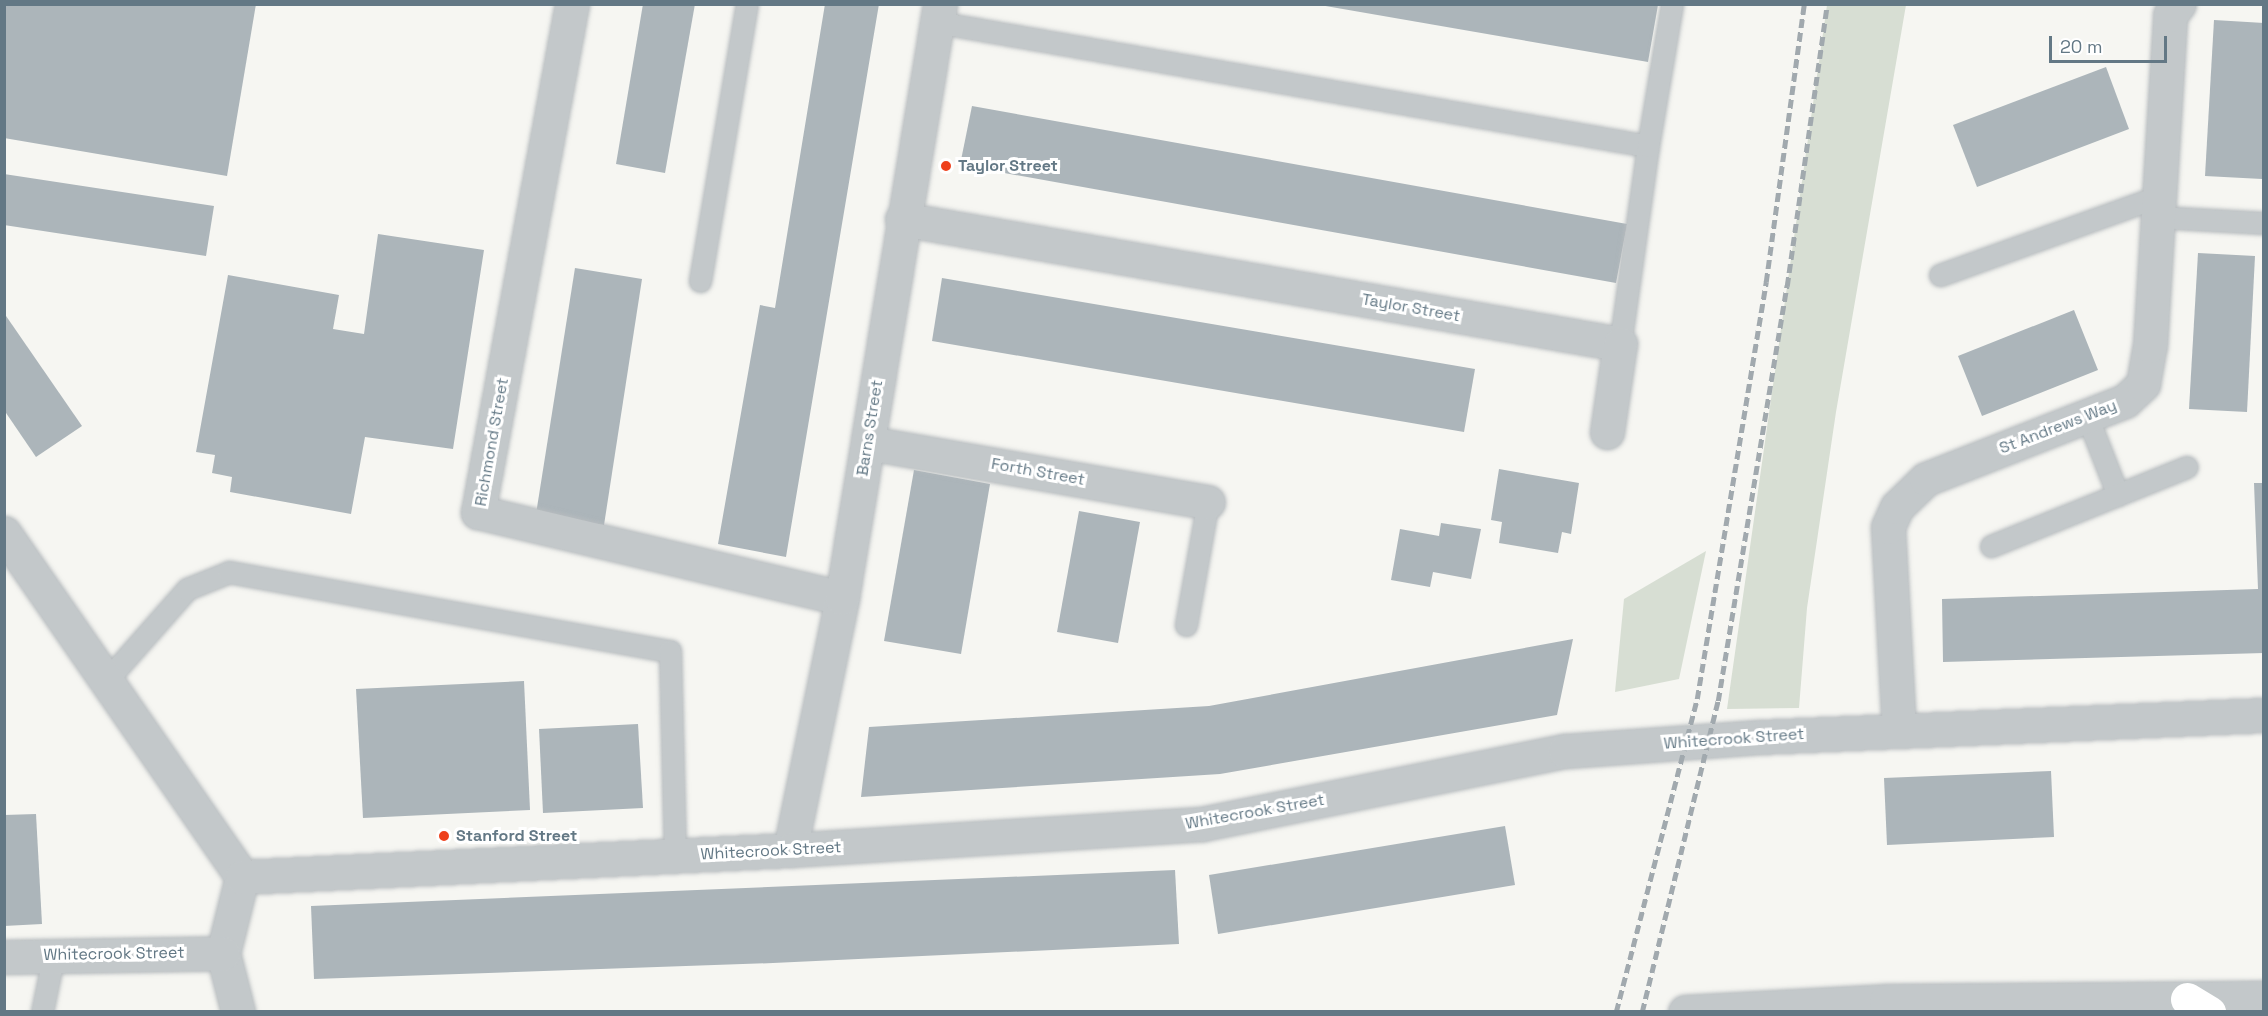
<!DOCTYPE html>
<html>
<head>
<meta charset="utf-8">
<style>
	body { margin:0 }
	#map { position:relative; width:2268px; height:1016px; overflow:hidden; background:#f6f6f2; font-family:"Space Grotesk",sans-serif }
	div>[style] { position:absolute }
	.green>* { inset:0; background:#d7ded3 }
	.building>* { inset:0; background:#acb5ba }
	.roads { filter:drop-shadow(0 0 2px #b6bbbe) drop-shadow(0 0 2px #b6bbbe) }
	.service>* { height:21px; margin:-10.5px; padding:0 10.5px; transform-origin:10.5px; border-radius:10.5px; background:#c3c8ca }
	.minor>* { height:33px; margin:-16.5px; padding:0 16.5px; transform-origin:16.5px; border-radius:16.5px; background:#c3c8ca }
	.tertiary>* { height:33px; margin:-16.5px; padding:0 16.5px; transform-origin:16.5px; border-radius:16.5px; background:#c3c8ca }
	.primary>* { height:33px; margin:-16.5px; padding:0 16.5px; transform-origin:16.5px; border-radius:16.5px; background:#fff }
	.rail>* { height:4.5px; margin-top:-2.25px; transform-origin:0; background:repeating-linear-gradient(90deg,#a1a9ae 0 9px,transparent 0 13.5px) }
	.dots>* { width:16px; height:16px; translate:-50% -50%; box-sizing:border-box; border:3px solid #fff; border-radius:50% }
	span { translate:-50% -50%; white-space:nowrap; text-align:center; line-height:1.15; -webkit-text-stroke:6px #fff; paint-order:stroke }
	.poi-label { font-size:16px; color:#637885; font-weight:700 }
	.left { translate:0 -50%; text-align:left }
	.street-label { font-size:16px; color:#637885 }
	.frame { position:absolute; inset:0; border:6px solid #637885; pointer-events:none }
	.scale { position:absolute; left:2049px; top:36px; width:118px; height:27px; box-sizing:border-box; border:3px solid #637885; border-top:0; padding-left:8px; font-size:18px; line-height:21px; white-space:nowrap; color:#637885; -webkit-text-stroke:4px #fff; paint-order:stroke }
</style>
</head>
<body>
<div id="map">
	<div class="green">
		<i style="clip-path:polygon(1827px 5px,1906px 5px,1836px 412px,1807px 608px,1799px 708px,1727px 709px)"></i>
		<i style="clip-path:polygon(1706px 551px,1679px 679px,1615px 692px,1624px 599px)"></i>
	</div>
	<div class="building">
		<i style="clip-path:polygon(4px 4px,256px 4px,227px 176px,4px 138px)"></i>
		<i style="clip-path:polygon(643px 4px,695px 4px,665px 173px,616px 164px)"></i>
		<i style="clip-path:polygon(825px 4px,879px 4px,786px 557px,718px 544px,760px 305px,775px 308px)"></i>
		<i style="clip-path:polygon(1314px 4px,1657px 4px,1658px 5px,1648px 62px)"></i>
		<i style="clip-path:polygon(2214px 20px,2264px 23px,2262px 179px,2205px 176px)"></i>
		<i style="clip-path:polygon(2106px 67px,2129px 129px,1977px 187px,1953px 125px)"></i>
		<i style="clip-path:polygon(972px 106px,1627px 224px,1616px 283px,960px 165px)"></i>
		<i style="clip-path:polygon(4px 174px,214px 206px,206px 256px,4px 225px)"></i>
		<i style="clip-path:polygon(378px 234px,484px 250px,453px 449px,365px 437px,351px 514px,230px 492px,232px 477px,212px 473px,215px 455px,196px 452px,228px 275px,339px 295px,333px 329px,364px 334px)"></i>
		<i style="clip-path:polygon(2198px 253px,2255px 256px,2247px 412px,2189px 409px)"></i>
		<i style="clip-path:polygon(575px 268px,642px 279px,604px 525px,536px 514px)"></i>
		<i style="clip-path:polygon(942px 278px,1475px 369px,1464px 432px,932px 341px)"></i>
		<i style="clip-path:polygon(2074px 310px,2098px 370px,1982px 416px,1958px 356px)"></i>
		<i style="clip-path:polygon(4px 313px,82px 426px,36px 457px,4px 410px)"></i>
		<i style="clip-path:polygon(1499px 469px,1579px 483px,1571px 534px,1562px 532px,1558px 553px,1499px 543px,1502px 522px,1491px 520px)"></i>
		<i style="clip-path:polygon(914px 470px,990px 484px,961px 654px,884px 641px)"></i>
		<i style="clip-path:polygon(2254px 483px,2264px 483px,2264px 653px,1943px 662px,1942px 599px,2258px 589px)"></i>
		<i style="clip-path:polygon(1079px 511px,1140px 522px,1118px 643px,1057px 632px)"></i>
		<i style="clip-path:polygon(1441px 523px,1481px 529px,1471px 579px,1433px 572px,1430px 587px,1391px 580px,1400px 529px,1439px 536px)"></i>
		<i style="clip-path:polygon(1573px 639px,1557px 715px,1220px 774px,861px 797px,869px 727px,1209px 706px)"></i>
		<i style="clip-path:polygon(524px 681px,530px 810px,363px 818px,356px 689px)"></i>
		<i style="clip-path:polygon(638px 724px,643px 808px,543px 813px,539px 729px)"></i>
		<i style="clip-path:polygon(2051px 771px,2054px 837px,1887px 845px,1884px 778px)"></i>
		<i style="clip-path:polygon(36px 814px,42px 924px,4px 926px,4px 815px)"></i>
		<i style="clip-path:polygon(1505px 826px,1515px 885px,1218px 934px,1209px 875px)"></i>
		<i style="clip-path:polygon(1175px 870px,1179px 944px,773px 963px,314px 979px,311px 906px)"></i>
	</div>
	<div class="roads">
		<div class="service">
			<i style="left:936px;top:22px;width:723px;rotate:9.88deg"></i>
			<i style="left:1648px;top:146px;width:200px;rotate:98deg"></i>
			<i style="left:1648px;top:146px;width:144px;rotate:-80.4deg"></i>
			<i style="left:2158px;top:217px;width:106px;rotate:3.2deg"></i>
			<i style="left:1940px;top:275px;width:233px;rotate:-19.8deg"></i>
			<i style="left:700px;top:281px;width:281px;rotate:-80.4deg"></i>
			<i style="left:2087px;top:416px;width:85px;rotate:68.6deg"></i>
			<i style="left:1991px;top:546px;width:211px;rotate:-22deg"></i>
			<i style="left:1186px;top:625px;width:125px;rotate:-79.9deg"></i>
			<i style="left:106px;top:681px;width:123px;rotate:-48.6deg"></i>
			<i style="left:187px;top:589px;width:45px;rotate:-22deg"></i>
			<i style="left:229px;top:572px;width:448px;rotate:10.2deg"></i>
			<i style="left:670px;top:651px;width:204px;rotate:88.6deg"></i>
			<i style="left:42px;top:1012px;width:59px;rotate:-78.3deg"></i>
		</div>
		<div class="minor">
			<i style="left:572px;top:4px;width:517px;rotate:100.48deg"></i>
			<i style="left:478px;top:512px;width:374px;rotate:13.3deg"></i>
			<i style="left:902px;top:219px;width:729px;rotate:9.88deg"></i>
			<i style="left:1620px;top:344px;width:89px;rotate:98.4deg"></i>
			<i style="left:869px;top:443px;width:344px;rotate:9.9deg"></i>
			<i style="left:4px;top:533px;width:418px;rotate:55.3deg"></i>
			<i style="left:242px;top:877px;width:78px;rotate:104deg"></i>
			<i style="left:223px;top:953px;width:61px;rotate:75.7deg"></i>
			<i style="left:1899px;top:730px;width:203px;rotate:-93.1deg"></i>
			<i style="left:1888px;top:527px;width:22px;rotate:-66deg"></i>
			<i style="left:1897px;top:507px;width:40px;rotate:-44deg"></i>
			<i style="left:1926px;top:479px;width:214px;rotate:-21.4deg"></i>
			<i style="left:2125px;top:401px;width:25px;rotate:-43deg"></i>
			<i style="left:2143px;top:384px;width:39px;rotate:-80deg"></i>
			<i style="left:2150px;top:346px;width:332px;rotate:-86.5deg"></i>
			<i style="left:2170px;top:15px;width:14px;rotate:-51deg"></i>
			<i style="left:790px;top:850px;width:257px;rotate:-78.3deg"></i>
			<i style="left:842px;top:598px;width:602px;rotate:-80.63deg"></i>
			<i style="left:242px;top:877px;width:549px;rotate:-2.82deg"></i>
			<i style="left:790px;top:850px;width:413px;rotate:-3.6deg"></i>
			<i style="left:1202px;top:824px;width:370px;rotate:-11.4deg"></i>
			<i style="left:1565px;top:751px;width:196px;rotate:-4.1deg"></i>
			<i style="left:1760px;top:737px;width:504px;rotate:-2.5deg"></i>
			<i style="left:4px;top:957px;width:219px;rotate:-1deg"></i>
		</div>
		<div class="tertiary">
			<i style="left:1685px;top:1012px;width:201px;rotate:-3.1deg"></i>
			<i style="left:1886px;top:1001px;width:378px;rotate:-0.5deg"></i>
		</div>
		<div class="primary">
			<i style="left:2187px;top:999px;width:26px;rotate:31deg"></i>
		</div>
	</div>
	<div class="rail">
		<i style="left:1616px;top:1012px;width:323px;rotate:-75.5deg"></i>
		<i style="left:1697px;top:699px;width:423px;rotate:-80.6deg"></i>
		<i style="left:1766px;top:282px;width:281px;rotate:-82.2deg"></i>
		<i style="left:1642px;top:1012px;width:320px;rotate:-76.3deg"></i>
		<i style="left:1718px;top:701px;width:421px;rotate:-80.6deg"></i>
		<i style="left:1787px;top:286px;width:285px;rotate:-81.9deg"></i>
	</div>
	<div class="dots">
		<i style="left:946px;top:166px;background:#ee401b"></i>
		<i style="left:444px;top:836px;background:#ee401b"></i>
	</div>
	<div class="poi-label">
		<span class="left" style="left:958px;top:166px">Taylor Street</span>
		<span class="left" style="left:456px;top:836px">Stanford Street</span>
	</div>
	<div class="street-label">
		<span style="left:1411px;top:308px;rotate:10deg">Taylor Street</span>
		<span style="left:2058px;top:427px;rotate:-21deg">St Andrews Way</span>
		<span style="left:870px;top:428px;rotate:-81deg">Barns Street</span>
		<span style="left:492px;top:442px;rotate:-80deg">Richmond Street</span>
		<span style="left:1038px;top:472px;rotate:10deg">Forth Street</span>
		<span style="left:1734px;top:739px;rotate:-4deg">Whitecrook Street</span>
		<span style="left:1255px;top:812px;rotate:-10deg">Whitecrook Street</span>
		<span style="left:771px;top:851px;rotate:-3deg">Whitecrook Street</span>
		<span style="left:114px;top:954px;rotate:-1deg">Whitecrook Street</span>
	</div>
	<div class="frame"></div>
	<div class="scale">20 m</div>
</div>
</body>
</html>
